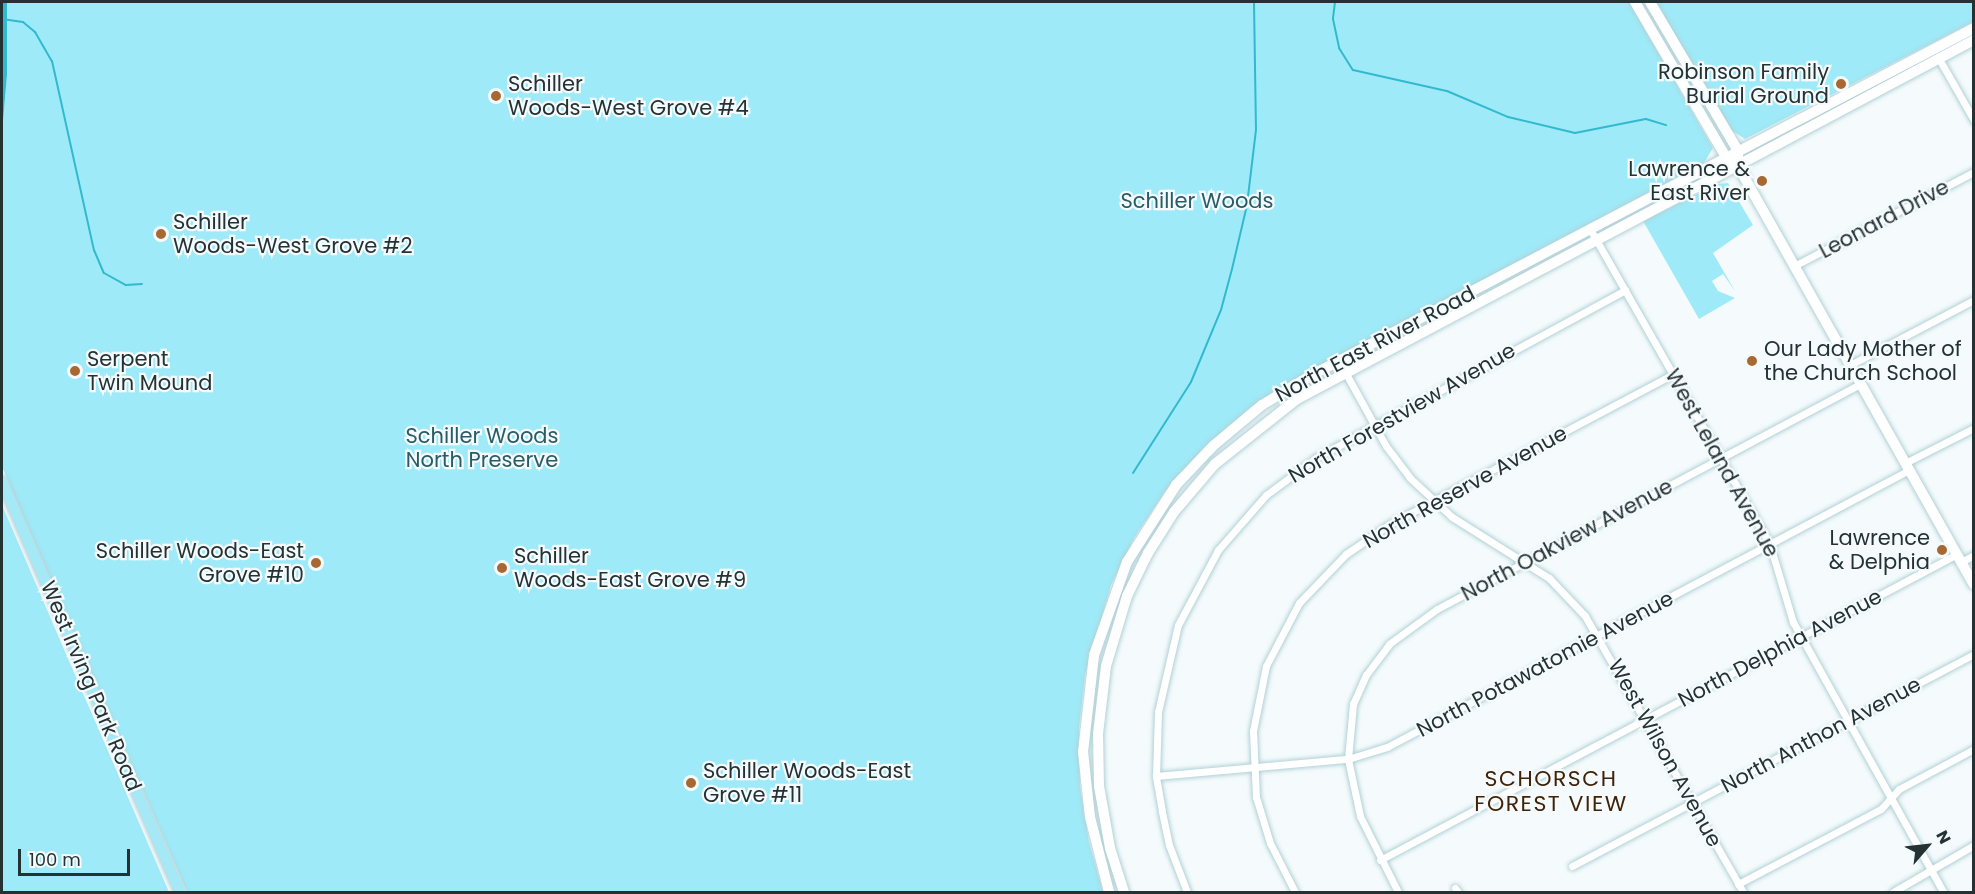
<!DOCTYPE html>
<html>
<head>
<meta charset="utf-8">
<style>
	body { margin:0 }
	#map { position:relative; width:1975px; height:894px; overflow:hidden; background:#f5fbfc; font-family:Poppins,sans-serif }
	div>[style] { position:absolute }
	.green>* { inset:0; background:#9feaf8 }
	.water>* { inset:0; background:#31b9cf }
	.stream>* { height:2px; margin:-1px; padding:0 1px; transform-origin:1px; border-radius:1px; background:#31b9cf }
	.roads { filter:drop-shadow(0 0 2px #b1d1d7) drop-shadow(0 0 2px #b1d1d7) }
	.minor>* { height:7px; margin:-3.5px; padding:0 3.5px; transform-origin:3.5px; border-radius:3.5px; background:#fff }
	.secondary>* { height:10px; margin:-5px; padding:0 5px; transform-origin:5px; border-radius:5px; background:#fff }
	.primary>* { height:10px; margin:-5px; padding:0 5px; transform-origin:5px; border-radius:5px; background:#a6e9f6 }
	.dots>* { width:16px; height:16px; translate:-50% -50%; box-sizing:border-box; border:3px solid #f5fbfc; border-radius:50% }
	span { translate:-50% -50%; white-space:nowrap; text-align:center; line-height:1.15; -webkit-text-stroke:4.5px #f5fbfc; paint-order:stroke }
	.poi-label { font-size:21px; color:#253234 }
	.right { translate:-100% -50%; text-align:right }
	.left { translate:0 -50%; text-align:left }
	.park-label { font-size:21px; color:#285d67 }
	.street-label { font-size:21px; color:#253234 }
	.neighbourhood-label { font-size:22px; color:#402207; letter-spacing:1.5px }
	.frame { position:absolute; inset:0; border:3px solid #253234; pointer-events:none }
	.north { position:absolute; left:1897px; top:816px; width:60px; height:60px; -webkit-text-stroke:4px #f5fbfc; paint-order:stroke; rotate:62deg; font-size:16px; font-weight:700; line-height:24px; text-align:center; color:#253234 }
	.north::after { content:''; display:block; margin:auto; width:21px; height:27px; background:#253234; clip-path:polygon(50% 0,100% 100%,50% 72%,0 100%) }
	.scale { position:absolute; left:18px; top:849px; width:112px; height:27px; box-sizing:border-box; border:3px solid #253234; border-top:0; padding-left:8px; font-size:18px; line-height:21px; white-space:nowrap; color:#253234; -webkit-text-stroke:4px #f5fbfc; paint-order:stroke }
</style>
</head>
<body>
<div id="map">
	<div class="green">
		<i style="clip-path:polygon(7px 2px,1629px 2px,1713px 148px,1704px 163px,1284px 385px,1252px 406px,1206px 445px,1164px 493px,1134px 538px,1111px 585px,1085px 675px,1079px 728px,1080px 787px,1089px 842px,1103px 892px,187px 892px,2px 467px,2px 133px,7px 75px)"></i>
		<i style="clip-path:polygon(1656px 2px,1973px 2px,1973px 22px,1745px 139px,1731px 130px)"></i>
		<i style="clip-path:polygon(1728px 183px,1753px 225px,1713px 253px,1735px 291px,1723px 274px,1712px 281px,1718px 291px,1735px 298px,1699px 319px,1643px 221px,1718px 184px)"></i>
		<i style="clip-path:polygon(2px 505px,66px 654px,169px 892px,2px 892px)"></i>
	</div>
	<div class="water">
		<i style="clip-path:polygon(2px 2px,7px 2px,7px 75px,2px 133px)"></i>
	</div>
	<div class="stream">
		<i style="left:1335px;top:2px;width:17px;rotate:97deg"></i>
		<i style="left:1333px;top:19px;width:30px;rotate:78deg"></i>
		<i style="left:1339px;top:48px;width:26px;rotate:58deg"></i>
		<i style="left:1353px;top:70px;width:96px;rotate:12.6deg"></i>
		<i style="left:1447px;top:91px;width:66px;rotate:23.1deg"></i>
		<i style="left:1508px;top:117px;width:69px;rotate:13.4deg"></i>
		<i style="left:1575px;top:133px;width:72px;rotate:-11.2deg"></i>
		<i style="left:1646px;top:119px;width:21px;rotate:17deg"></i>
		<i style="left:2px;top:19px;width:21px;rotate:8deg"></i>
		<i style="left:23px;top:22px;width:16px;rotate:40deg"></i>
		<i style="left:35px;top:32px;width:34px;rotate:60deg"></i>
		<i style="left:52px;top:61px;width:194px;rotate:77.5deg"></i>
		<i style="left:94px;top:250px;width:25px;rotate:67deg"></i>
		<i style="left:104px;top:273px;width:25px;rotate:29deg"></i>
		<i style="left:126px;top:285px;width:16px;rotate:-4deg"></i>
		<i style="left:1133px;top:473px;width:108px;rotate:-57.5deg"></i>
		<i style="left:1191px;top:382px;width:78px;rotate:-67.4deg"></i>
		<i style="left:1221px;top:310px;width:42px;rotate:-75deg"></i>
		<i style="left:1232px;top:269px;width:66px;rotate:-76.8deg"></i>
		<i style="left:1247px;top:205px;width:76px;rotate:-83.2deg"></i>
		<i style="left:1256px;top:130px;width:128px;rotate:-90.9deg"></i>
	</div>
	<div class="roads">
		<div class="minor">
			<i style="left:1938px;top:57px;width:73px;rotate:60.3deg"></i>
			<i style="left:1590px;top:229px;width:364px;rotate:60.3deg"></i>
			<i style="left:1770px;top:545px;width:80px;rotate:73.4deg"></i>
			<i style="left:1793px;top:622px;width:309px;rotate:60.9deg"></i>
			<i style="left:1794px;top:266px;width:203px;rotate:-27.6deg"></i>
			<i style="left:1339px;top:361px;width:97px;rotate:61.1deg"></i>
			<i style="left:1386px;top:446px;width:40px;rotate:53deg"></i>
			<i style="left:1410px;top:478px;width:57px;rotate:42.9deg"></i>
			<i style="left:1452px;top:517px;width:115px;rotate:32.2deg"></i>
			<i style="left:1549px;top:578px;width:52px;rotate:46.5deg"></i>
			<i style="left:1585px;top:616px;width:318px;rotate:60.2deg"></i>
			<i style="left:1850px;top:365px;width:140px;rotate:-27.7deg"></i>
			<i style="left:1905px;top:463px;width:77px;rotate:-26.9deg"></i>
			<i style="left:1961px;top:562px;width:15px;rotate:-28deg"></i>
			<i style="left:1156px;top:776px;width:193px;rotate:-5.1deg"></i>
			<i style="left:1348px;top:759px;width:41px;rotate:-17.1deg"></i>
			<i style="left:1387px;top:747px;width:591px;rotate:-27.95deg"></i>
			<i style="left:1380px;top:860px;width:653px;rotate:-27.94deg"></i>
			<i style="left:1572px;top:866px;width:454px;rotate:-27.8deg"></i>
			<i style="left:1738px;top:884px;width:161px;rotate:-27.7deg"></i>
			<i style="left:1881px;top:809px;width:27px;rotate:-48deg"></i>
			<i style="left:1899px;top:789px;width:85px;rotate:-28.1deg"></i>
			<i style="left:1455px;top:888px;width:5px;rotate:53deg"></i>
			<i style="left:1187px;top:892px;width:50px;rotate:-111deg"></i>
			<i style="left:1169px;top:845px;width:35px;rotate:-102deg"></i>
			<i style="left:1162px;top:811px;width:36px;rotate:-100deg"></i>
			<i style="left:1156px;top:776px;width:64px;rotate:-88.2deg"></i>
			<i style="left:1158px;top:712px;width:89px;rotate:-77.1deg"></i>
			<i style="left:1178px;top:625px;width:85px;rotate:-61.9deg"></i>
			<i style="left:1218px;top:550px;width:73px;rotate:-48.9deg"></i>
			<i style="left:1266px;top:495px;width:62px;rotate:-36.5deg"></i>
			<i style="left:1316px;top:458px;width:352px;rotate:-28.5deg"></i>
			<i style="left:1295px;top:892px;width:55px;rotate:-117deg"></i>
			<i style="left:1270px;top:843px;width:48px;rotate:-106.9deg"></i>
			<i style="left:1256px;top:797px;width:66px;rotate:-92.6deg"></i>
			<i style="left:1253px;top:731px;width:66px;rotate:-78.7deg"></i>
			<i style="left:1266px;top:666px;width:71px;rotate:-62.4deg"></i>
			<i style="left:1299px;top:603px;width:68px;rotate:-46.2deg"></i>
			<i style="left:1346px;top:554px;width:53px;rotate:-34.3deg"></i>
			<i style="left:1390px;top:524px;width:319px;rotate:-27.9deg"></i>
			<i style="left:1398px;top:892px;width:85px;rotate:-116.6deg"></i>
			<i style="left:1360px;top:816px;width:58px;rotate:-101.9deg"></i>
			<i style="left:1348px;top:759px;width:55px;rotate:-84.8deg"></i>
			<i style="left:1353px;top:704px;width:32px;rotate:-66deg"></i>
			<i style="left:1366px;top:675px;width:39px;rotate:-53deg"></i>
			<i style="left:1389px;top:644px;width:59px;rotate:-36.1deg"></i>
			<i style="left:1437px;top:609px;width:480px;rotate:-28deg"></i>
			<i style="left:1893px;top:892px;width:94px;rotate:-30.1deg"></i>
		</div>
		<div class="secondary">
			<i style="left:1635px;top:2px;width:180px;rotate:59.6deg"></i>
			<i style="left:1726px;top:157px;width:15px;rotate:37deg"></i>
			<i style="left:1738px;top:166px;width:480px;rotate:60.6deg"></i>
			<i style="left:1650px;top:2px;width:173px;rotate:59.4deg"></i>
			<i style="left:1738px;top:151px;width:6px;rotate:90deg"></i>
			<i style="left:1109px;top:892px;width:77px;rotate:-104.2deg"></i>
			<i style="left:1090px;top:817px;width:65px;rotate:-96.1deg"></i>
			<i style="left:1083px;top:752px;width:98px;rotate:-83.5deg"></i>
			<i style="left:1094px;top:655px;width:99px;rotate:-70.5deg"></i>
			<i style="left:1127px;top:562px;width:91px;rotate:-57.5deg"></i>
			<i style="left:1176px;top:485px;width:54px;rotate:-46.5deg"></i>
			<i style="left:1213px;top:446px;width:64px;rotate:-39.9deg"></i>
			<i style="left:1262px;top:405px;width:58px;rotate:-31deg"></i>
			<i style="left:1312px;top:375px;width:747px;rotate:-27.66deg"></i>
			<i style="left:1124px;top:892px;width:46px;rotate:-107.7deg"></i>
			<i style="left:1110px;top:848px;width:63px;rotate:-100.1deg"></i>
			<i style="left:1099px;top:786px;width:52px;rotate:-91.1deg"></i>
			<i style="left:1098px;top:734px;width:68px;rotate:-83.3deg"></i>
			<i style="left:1106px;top:666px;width:73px;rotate:-73.3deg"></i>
			<i style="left:1127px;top:596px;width:48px;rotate:-64deg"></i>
			<i style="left:1148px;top:553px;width:49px;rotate:-57.6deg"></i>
			<i style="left:1174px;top:512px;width:63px;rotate:-49.5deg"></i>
			<i style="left:1215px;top:464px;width:105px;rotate:-38.4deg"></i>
			<i style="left:1297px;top:399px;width:766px;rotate:-27.94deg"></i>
		</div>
		<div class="primary">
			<i style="left:2px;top:481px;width:448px;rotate:66.6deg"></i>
		</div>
	</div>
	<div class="dots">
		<i style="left:1841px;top:84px;background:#a86831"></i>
		<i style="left:496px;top:96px;background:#a86831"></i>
		<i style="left:1762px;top:181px;background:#a86831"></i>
		<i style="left:161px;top:234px;background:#a86831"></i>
		<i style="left:1752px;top:361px;background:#a86831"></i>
		<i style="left:75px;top:371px;background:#a86831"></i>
		<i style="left:1942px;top:550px;background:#a86831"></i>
		<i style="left:316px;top:563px;background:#a86831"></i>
		<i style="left:502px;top:568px;background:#a86831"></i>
		<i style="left:691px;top:783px;background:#a86831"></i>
	</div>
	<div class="poi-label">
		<span class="right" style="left:1829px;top:84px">Robinson Family<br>Burial Ground</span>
		<span class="left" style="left:508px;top:96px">Schiller<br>Woods-West Grove #4</span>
		<span class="right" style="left:1750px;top:181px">Lawrence &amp;<br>East River</span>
		<span class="left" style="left:173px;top:234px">Schiller<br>Woods-West Grove #2</span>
		<span class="left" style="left:1764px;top:361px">Our Lady Mother of<br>the Church School</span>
		<span class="left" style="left:87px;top:371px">Serpent<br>Twin Mound</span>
		<span class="right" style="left:1930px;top:550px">Lawrence<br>&amp; Delphia</span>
		<span class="right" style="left:304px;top:563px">Schiller Woods-East<br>Grove #10</span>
		<span class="left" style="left:514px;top:568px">Schiller<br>Woods-East Grove #9</span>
		<span class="left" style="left:703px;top:783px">Schiller Woods-East<br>Grove #11</span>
	</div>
	<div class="park-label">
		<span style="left:1197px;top:201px">Schiller Woods</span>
		<span style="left:482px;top:448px">Schiller Woods<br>North Preserve</span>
	</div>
	<div class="street-label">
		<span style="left:1884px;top:219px;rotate:-28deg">Leonard Drive</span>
		<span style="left:1375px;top:344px;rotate:-28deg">North East River Road</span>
		<span style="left:1402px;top:413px;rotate:-30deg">North Forestview Avenue</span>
		<span style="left:1722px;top:463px;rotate:61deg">West Leland Avenue</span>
		<span style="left:1465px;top:487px;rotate:-29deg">North Reserve Avenue</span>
		<span style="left:1567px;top:540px;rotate:-28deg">North Oakview Avenue</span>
		<span style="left:1780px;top:648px;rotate:-28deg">North Delphia Avenue</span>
		<span style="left:1545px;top:664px;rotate:-28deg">North Potawatomie Avenue</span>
		<span style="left:91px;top:686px;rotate:67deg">West Irving Park Road</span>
		<span style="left:1821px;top:735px;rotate:-28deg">North Anthon Avenue</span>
		<span style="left:1665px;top:753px;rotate:61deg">West Wilson Avenue</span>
	</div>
	<div class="neighbourhood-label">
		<span style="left:1551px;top:791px">SCHORSCH<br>FOREST VIEW</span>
	</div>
	<div class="frame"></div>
	<div class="north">N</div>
	<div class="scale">100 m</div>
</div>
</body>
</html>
